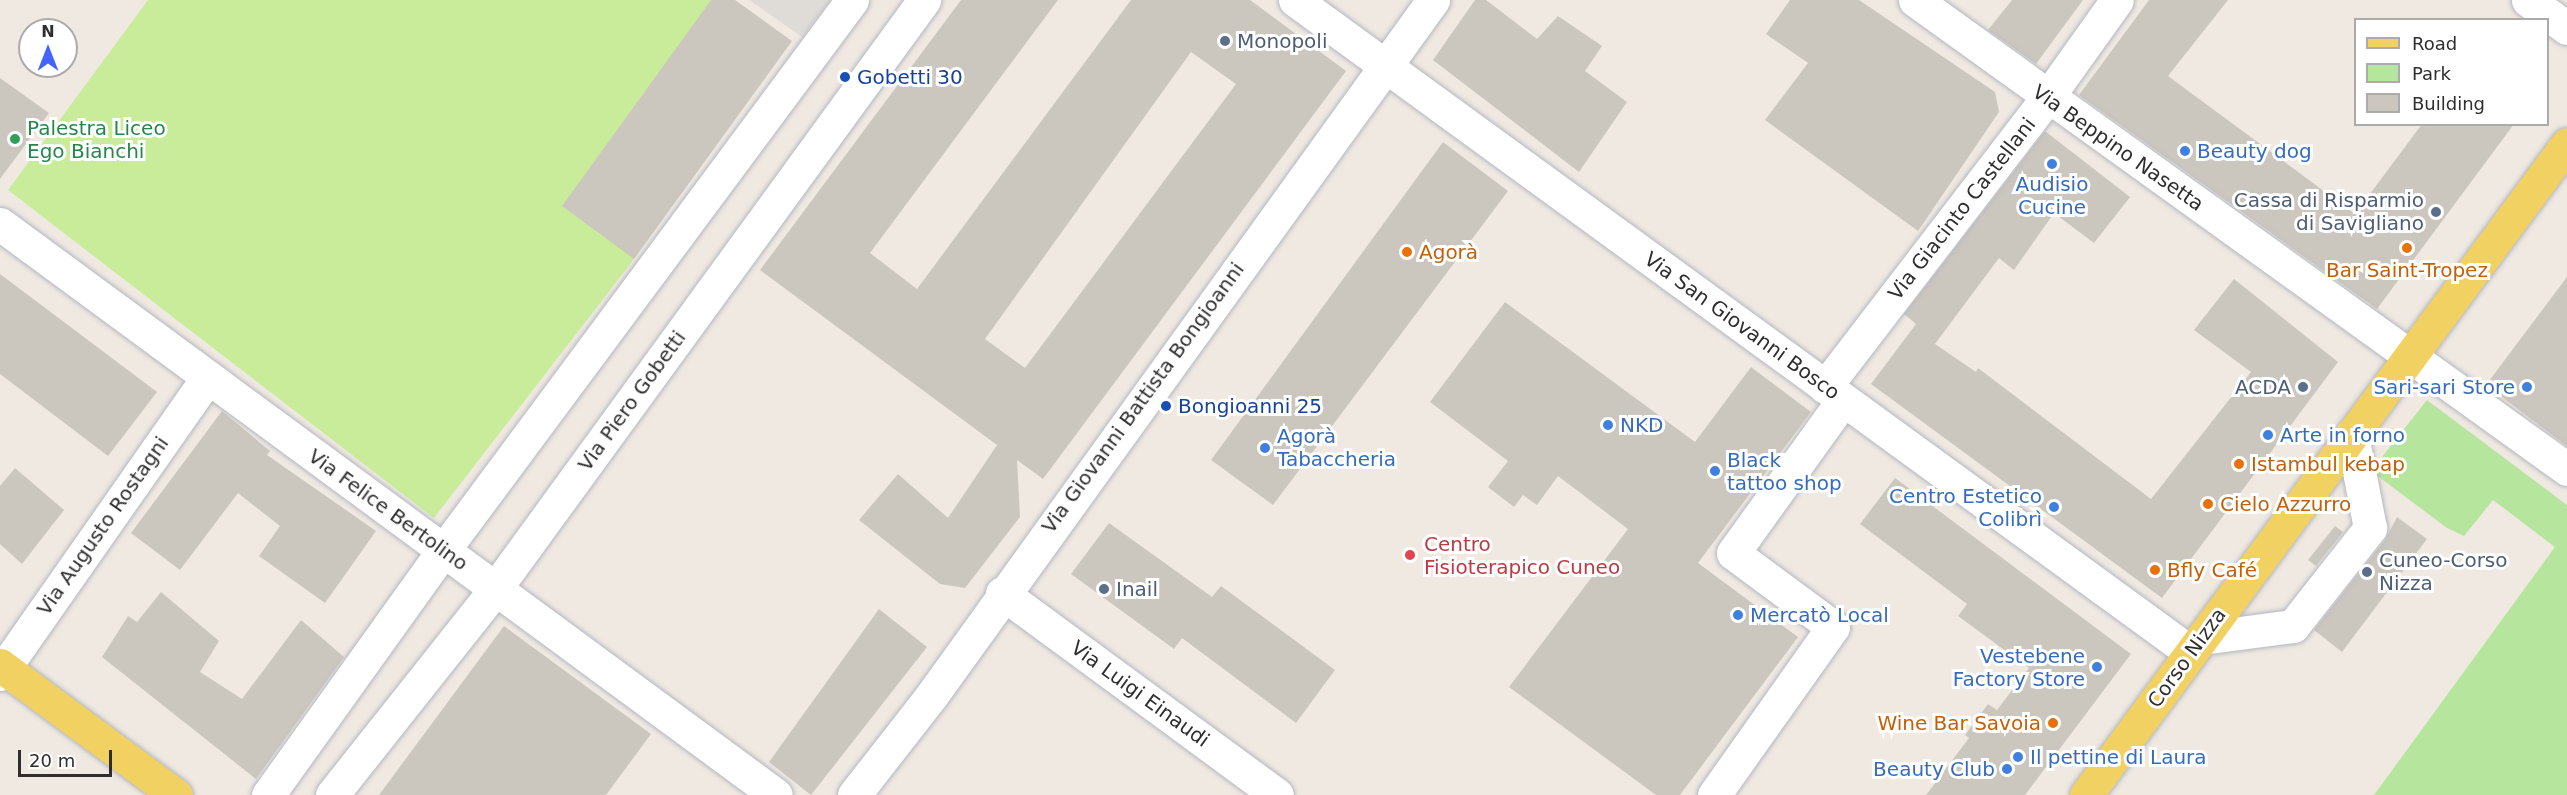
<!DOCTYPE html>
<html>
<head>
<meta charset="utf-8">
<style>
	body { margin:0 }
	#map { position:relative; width:2567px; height:795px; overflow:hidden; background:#efe9e1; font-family:"DejaVu Sans",sans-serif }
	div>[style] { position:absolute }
	.green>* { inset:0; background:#b6e59e }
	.pitch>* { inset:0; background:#c9ec9a }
	.plaza>* { inset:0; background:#dfdcd8 }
	.building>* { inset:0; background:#cbc7bf }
	.roads { filter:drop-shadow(0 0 2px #b4b7c1) drop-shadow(0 0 2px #b4b7c1) }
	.minor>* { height:33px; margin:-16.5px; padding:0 16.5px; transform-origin:16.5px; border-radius:16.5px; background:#fff }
	.major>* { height:33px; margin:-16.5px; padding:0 16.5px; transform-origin:16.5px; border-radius:16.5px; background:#f2d163 }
	.dots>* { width:16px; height:16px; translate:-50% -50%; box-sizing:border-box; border:3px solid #fff; border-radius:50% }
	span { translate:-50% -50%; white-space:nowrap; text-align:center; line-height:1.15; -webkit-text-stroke:6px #fff; paint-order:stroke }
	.service-label { font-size:20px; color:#4e5e75 }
	.left { translate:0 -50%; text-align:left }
	.right { translate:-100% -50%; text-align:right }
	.transit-label { font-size:20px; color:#164399 }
	.leisure-label { font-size:20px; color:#27864d }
	.street-label { font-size:20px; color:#2e2e2e }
	.shop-label { font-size:20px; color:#366cbe }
	.food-label { font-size:20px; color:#c56008 }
	.health-label { font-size:20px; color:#be3a42 }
	.legend { position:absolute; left:2354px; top:18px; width:195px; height:108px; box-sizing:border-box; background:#fff; border:2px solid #ababab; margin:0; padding:8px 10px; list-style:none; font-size:18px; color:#2e2e2e }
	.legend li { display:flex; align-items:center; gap:12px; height:30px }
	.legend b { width:30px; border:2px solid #ababab }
	.north { position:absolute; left:18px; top:18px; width:60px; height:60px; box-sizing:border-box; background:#fff; border:2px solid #ababab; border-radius:50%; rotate:0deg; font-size:16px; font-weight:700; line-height:24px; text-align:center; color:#2e2e2e }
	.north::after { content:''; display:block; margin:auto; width:21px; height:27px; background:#4264fb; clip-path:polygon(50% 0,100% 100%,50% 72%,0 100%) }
	.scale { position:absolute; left:18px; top:750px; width:94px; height:27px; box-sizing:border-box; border:3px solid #2e2e2e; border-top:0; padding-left:8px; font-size:18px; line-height:21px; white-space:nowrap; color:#2e2e2e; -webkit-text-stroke:4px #fff; paint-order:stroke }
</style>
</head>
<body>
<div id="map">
	<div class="green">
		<i style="clip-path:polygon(2427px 400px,2567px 505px,2567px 795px,2374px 795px,2555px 547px,2493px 500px,2464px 536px,2447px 528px,2371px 471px)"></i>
	</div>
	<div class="pitch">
		<i style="clip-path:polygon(148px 0,735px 0,634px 259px,434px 518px,8px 190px)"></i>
	</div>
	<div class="plaza">
		<i style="clip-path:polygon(749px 0,830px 0,802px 37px)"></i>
	</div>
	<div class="building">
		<i style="clip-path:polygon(711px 0,735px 0,792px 41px,634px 259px,562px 206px)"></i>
		<i style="clip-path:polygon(evenodd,961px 0,1058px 0,870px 253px,917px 289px,1131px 0,1250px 0,1346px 71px,1043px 479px,1017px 460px,1020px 517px,965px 588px,940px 584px,859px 520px,898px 474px,948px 518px,997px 445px,760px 270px,961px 0,1191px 52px,1236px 84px,1025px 368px,985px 339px,1191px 52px)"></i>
		<i style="clip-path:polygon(1475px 0,1486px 0,1537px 39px,1558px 16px,1602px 46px,1585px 71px,1627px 102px,1579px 172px,1433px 60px)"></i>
		<i style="clip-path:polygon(1790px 0,1859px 0,1995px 92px,1999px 112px,1918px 231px,1765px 120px,1808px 63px,1766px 34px)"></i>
		<i style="clip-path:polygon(2012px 0,2083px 0,2036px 64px,1988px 30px)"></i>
		<i style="clip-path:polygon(2149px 0,2228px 0,2168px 76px,2355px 214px,2422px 124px,2514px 124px,2377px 309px,2079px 95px)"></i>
		<i style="clip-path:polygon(0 78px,49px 113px,0 179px)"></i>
		<i style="clip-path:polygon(2045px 131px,2130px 197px,2094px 243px,2054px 213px,2014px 270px,1999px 258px,1935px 344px,1976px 372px,1978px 368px,2151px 499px,2251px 372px,2194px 330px,2234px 279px,2338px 362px,2162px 598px,1871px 384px,1916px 324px,1904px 314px)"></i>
		<i style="clip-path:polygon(1443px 142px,1508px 191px,1273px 505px,1211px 460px)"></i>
		<i style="clip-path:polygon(0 274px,157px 392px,108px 456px,0 374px)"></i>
		<i style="clip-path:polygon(2567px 277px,2567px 446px,2486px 385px)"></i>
		<i style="clip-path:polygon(1505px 302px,1695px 442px,1751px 367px,1811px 412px,1698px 563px,1798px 637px,1680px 795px,1656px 795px,1509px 687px,1628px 529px,1558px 476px,1537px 505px,1523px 495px,1514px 507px,1488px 487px,1508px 461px,1430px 402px)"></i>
		<i style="clip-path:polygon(222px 411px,270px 451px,267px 455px,376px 531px,325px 603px,259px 556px,280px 526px,238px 493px,180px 570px,131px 533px)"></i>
		<i style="clip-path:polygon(15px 468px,64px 510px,22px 564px,0 544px,0 486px)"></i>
		<i style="clip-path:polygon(1895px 478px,2131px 654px,2025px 795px,1926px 795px,1969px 738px,1965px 735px,1988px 704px,1997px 710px,2029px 668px,1958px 616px,1967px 604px,1860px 524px)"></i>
		<i style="clip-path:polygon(2397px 517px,2427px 539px,2342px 652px,2314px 630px,2385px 540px)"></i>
		<i style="clip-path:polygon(1109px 523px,1212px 597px,1221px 586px,1335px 670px,1296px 723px,1182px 638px,1174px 649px,1071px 574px)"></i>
		<i style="clip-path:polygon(2335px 526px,2343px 532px,2316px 566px,2308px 560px)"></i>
		<i style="clip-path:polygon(161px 592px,219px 641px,200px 672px,242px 699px,301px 620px,344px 657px,256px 779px,102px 657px,128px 616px,137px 622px)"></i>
		<i style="clip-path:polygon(879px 609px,927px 647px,811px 795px,769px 762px)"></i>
		<i style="clip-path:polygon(504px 626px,651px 734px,606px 795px,379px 795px)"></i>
	</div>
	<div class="roads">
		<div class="minor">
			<i style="left:1295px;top:0;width:1107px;rotate:36.07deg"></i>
			<i style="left:1915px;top:0;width:803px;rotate:35.73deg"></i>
			<i style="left:2528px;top:0;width:48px;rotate:35.7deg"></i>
			<i style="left:0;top:224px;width:963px;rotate:36.35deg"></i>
			<i style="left:1825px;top:387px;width:364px;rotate:-52.5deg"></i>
			<i style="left:2047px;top:98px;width:120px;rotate:-54.5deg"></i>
			<i style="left:1002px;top:593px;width:341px;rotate:36.3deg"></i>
			<i style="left:2202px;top:638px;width:92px;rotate:-7.5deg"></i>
			<i style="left:2293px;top:626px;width:125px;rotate:-51.8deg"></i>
			<i style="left:2370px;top:528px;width:95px;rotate:-101deg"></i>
			<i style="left:0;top:674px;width:361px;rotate:-55deg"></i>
			<i style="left:268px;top:795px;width:300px;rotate:-54.4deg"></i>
			<i style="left:443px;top:551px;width:686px;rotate:-53.41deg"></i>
			<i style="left:332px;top:795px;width:263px;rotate:-51.6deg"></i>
			<i style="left:495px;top:589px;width:729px;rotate:-53.93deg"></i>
			<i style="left:854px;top:795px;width:127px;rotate:-52deg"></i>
			<i style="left:932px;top:695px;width:857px;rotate:-54.21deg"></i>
			<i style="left:1714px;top:795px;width:206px;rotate:-54.7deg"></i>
			<i style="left:1833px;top:627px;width:124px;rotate:-143.5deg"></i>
			<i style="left:1733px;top:553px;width:188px;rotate:-54.3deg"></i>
		</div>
		<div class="major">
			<i style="left:0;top:665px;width:219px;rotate:36.5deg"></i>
			<i style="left:2086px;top:795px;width:809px;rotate:-53.54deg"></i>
		</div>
	</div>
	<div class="dots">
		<i style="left:1225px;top:41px;background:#5c6f8a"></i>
		<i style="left:845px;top:77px;background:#1a4fb4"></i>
		<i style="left:15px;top:139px;background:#2e9e5b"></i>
		<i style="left:2185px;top:151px;background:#3f7fe0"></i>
		<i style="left:2052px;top:164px;background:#3f7fe0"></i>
		<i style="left:2436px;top:212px;background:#5c6f8a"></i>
		<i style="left:2407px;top:248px;background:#e8710a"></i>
		<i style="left:1407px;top:252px;background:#e8710a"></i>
		<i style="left:2303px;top:387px;background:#5c6f8a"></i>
		<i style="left:2527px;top:387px;background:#3f7fe0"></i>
		<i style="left:1166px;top:406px;background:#1a4fb4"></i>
		<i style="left:1608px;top:425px;background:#3f7fe0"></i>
		<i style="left:2268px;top:435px;background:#3f7fe0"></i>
		<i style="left:1265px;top:448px;background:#3f7fe0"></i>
		<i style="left:2239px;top:464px;background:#e8710a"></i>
		<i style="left:1715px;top:471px;background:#3f7fe0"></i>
		<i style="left:2208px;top:504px;background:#e8710a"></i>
		<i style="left:2054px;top:507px;background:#3f7fe0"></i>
		<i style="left:1410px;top:555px;background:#e0444e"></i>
		<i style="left:2155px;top:570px;background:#e8710a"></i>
		<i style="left:2367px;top:572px;background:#5c6f8a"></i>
		<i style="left:1104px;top:589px;background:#5c6f8a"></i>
		<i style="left:1738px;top:615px;background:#3f7fe0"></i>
		<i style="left:2097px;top:667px;background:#3f7fe0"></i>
		<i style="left:2053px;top:723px;background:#e8710a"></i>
		<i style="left:2018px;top:757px;background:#3f7fe0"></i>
		<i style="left:2007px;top:769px;background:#3f7fe0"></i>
	</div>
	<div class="service-label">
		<span class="left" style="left:1237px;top:41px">Monopoli</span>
		<span class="right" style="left:2424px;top:212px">Cassa di Risparmio<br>di Savigliano</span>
		<span class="right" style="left:2291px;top:387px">ACDA</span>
		<span class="left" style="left:2379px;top:572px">Cuneo-Corso<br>Nizza</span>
		<span class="left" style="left:1116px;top:589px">Inail</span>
	</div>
	<div class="transit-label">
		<span class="left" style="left:857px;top:77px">Gobetti 30</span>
		<span class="left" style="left:1178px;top:406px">Bongioanni 25</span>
	</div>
	<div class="leisure-label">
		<span class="left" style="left:27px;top:140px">Palestra Liceo<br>Ego Bianchi</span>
	</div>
	<div class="street-label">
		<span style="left:2118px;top:148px;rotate:35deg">Via Beppino Nasetta</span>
		<span style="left:1962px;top:209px;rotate:-52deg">Via Giacinto Castellani</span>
		<span style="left:1742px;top:326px;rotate:36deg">Via San Giovanni Bosco</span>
		<span style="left:1143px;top:398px;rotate:-54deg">Via Giovanni Battista Bongioanni</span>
		<span style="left:632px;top:401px;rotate:-54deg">Via Piero Gobetti</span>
		<span style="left:388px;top:510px;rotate:36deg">Via Felice Bertolino</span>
		<span style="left:103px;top:526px;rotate:-55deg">Via Augusto Rostagni</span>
		<span style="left:2187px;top:658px;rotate:-54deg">Corso Nizza</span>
		<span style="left:1140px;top:694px;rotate:36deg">Via Luigi Einaudi</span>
	</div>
	<div class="shop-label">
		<span class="left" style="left:2197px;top:151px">Beauty dog</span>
		<span style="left:2052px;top:196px">Audisio<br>Cucine</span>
		<span class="right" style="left:2515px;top:387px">Sari-sari Store</span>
		<span class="left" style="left:1620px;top:425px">NKD</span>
		<span class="left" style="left:2280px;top:435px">Arte in forno</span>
		<span class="left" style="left:1277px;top:448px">Agorà<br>Tabaccheria</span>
		<span class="left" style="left:1727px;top:472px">Black<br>tattoo shop</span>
		<span class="right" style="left:2042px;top:508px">Centro Estetico<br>Colibrì</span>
		<span class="left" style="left:1750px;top:615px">Mercatò Local</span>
		<span class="right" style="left:2085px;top:668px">Vestebene<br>Factory Store</span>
		<span class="left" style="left:2030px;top:757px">Il pettine di Laura</span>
		<span class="right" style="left:1995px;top:769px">Beauty Club</span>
	</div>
	<div class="food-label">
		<span class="left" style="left:1419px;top:252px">Agorà</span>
		<span style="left:2407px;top:270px">Bar Saint-Tropez</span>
		<span class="left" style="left:2251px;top:464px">Istambul kebap</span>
		<span class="left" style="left:2220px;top:504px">Cielo Azzurro</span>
		<span class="left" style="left:2167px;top:570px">Bfly Café</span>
		<span class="right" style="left:2041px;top:723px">Wine Bar Savoia</span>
	</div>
	<div class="health-label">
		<span class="left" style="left:1424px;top:556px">Centro<br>Fisioterapico Cuneo</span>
	</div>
	<ul class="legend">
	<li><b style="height:8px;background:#f2d163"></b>Road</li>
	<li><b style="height:16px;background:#b6e59e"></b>Park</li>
	<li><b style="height:16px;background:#cbc7bf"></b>Building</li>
	</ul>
	<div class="north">N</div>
	<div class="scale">20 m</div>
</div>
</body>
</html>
